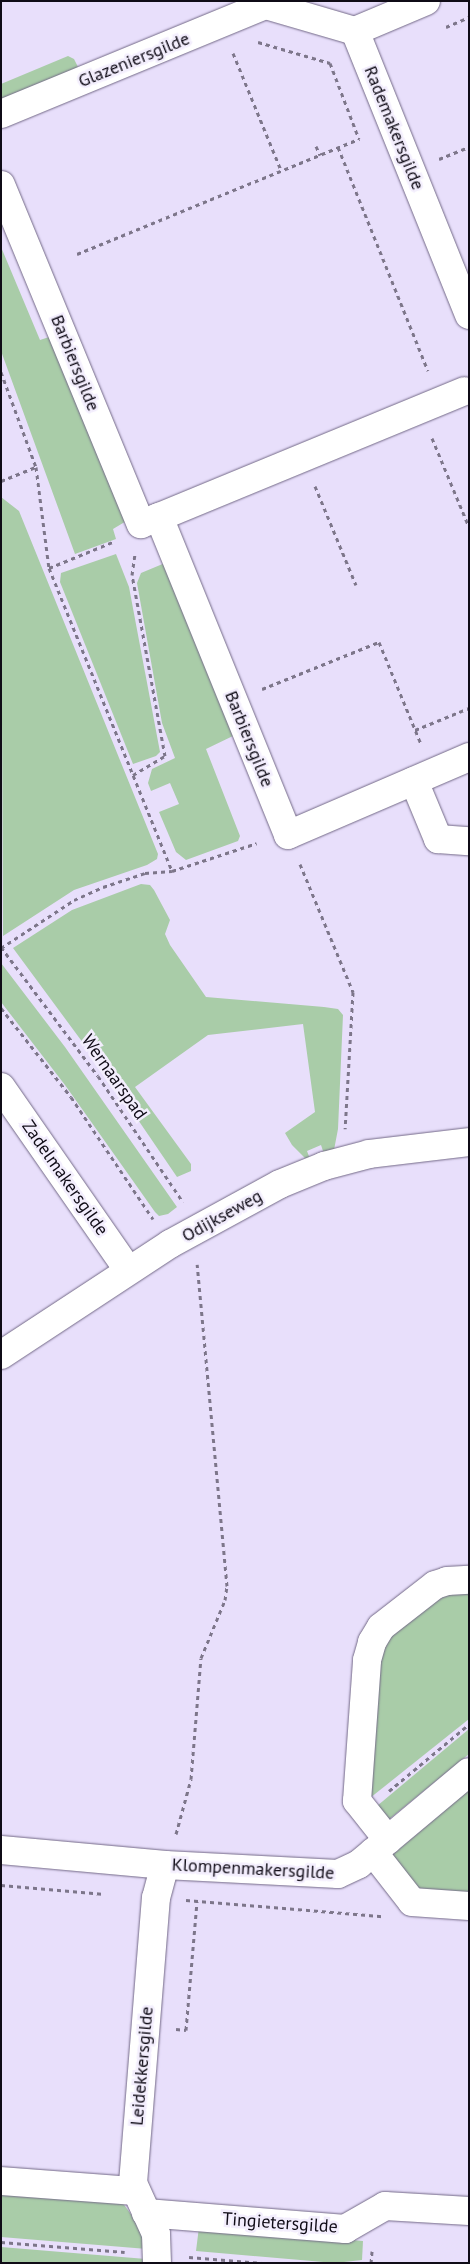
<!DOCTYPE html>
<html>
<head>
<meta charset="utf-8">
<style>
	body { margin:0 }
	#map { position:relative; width:470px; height:2264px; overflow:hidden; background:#e8dffb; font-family:"PT Sans",sans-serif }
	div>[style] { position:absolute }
	.green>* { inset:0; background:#a9cca8 }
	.path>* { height:3px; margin-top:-1.5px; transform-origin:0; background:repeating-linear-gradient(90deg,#7d768a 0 4px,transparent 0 8px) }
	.roads { filter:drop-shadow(0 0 1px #736987) drop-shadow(0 0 1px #736987) }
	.minor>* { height:28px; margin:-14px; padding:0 14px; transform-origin:14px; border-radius:14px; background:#fff }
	span { translate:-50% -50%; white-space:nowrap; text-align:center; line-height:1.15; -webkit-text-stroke:5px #f3eefd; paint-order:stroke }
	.street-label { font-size:18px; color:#0f0b16 }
	.frame { position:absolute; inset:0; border:2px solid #0f0b16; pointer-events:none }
</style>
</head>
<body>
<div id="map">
	<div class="green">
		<i style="clip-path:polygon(68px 56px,74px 59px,79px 69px,1px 102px,1px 84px)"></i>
		<i style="clip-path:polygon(1px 247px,40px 340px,55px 335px,128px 520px,113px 529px,116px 539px,75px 554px,1px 351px)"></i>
		<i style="clip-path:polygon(1px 497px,19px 511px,158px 854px,157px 859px,147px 865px,74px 890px,3px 936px)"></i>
		<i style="clip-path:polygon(116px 554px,129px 587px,160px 752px,156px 756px,133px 764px,60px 582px,61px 573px)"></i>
		<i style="clip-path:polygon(165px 563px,235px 735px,206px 749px,240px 836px,238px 841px,186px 860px,176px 852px,159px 812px,179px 804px,170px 783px,151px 791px,148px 783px,152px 769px,175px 758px,162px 723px,137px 583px,141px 573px)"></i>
		<i style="clip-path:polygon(141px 884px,150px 885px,154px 890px,170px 920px,165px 934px,170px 945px,206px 997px,324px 1007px,338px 1009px,343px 1015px,338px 1129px,334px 1150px,324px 1154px,321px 1145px,307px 1151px,310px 1159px,305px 1158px,292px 1145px,285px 1133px,315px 1112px,303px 1024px,208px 1035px,135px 1087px,191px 1164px,191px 1171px,177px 1177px,117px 1089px,13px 948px,72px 910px)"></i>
		<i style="clip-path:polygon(1px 963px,65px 1047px,177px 1207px,168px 1214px,159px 1216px,155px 1212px,65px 1085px,1px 1002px)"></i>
		<i style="clip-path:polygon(469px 1588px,469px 1719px,370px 1798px,381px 1644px,436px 1594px)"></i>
		<i style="clip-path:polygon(469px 1729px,469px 1754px,387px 1821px,377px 1806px)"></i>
		<i style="clip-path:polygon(469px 1790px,469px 1898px,422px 1892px,391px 1856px)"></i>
		<i style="clip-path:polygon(1px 2189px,122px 2202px,141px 2228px,147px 2249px,1px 2237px)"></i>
		<i style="clip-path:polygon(199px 2227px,363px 2241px,362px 2260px,335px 2263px,196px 2251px)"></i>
		<i style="clip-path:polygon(1px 2247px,146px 2259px,145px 2263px,1px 2263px)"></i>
	</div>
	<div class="path">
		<i style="left:446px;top:27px;width:25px;rotate:-23deg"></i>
		<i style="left:258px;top:42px;width:75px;rotate:16.3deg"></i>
		<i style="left:330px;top:63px;width:81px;rotate:69.1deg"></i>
		<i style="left:233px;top:53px;width:126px;rotate:67.7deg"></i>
		<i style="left:316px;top:146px;width:10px;rotate:66deg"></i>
		<i style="left:338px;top:147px;width:241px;rotate:68.1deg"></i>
		<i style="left:439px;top:159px;width:32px;rotate:-22deg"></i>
		<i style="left:77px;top:254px;width:305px;rotate:-22.2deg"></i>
		<i style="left:1px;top:372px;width:101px;rotate:69.8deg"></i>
		<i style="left:36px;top:467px;width:102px;rotate:82.7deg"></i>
		<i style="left:49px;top:568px;width:327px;rotate:67.9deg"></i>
		<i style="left:432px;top:438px;width:96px;rotate:67.4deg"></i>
		<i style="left:1px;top:481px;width:38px;rotate:-22deg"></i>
		<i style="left:315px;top:486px;width:107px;rotate:67.5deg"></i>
		<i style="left:49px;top:568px;width:71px;rotate:-22.2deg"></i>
		<i style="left:262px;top:689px;width:126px;rotate:-21.9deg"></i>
		<i style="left:379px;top:642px;width:110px;rotate:67.6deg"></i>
		<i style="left:415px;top:730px;width:58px;rotate:-22.2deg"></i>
		<i style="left:133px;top:775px;width:37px;rotate:-31deg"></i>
		<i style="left:165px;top:756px;width:184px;rotate:-100.3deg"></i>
		<i style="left:132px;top:575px;width:21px;rotate:-82deg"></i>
		<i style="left:300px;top:864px;width:139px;rotate:67.5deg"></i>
		<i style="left:353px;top:992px;width:137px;rotate:93.3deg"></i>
		<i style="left:1px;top:947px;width:161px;rotate:53.1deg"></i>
		<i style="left:98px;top:1076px;width:152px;rotate:56deg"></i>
		<i style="left:1px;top:948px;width:87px;rotate:-33.3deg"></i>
		<i style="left:74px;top:900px;width:32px;rotate:-24deg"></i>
		<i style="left:103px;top:887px;width:44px;rotate:-18.4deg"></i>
		<i style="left:145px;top:873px;width:27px;rotate:-4deg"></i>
		<i style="left:172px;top:871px;width:89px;rotate:-18.2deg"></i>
		<i style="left:1px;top:1008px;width:113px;rotate:51.8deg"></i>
		<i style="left:71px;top:1097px;width:147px;rotate:56.1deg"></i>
		<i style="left:389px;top:1791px;width:104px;rotate:-39.9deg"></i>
		<i style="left:176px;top:1834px;width:57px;rotate:-74.7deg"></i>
		<i style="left:191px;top:1779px;width:121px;rotate:-85.3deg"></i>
		<i style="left:201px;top:1658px;width:63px;rotate:-67.5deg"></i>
		<i style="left:225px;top:1600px;width:14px;rotate:-82deg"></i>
		<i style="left:227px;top:1586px;width:323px;rotate:-95.3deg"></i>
		<i style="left:1px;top:1885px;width:104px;rotate:4.9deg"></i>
		<i style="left:186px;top:1900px;width:197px;rotate:4.7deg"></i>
		<i style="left:176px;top:2029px;width:10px;rotate:6deg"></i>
		<i style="left:186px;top:2030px;width:129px;rotate:-85.1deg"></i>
		<i style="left:1px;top:2242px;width:124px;rotate:4.6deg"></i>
		<i style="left:189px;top:2257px;width:73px;rotate:4.7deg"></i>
		<i style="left:371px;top:2263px;width:12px;rotate:-85deg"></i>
	</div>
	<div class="roads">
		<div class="minor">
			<i style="left:266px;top:5px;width:93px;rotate:16.3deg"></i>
			<i style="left:355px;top:31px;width:306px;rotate:68.1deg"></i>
			<i style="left:355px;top:31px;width:77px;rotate:-22.9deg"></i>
			<i style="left:1px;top:114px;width:287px;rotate:-22.4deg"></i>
			<i style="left:1px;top:185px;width:367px;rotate:67.6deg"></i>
			<i style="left:141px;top:524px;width:19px;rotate:-21deg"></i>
			<i style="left:159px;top:517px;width:343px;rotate:67.9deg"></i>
			<i style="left:288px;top:835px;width:197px;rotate:-23.3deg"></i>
			<i style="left:159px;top:517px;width:330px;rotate:-22.4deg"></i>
			<i style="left:414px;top:781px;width:63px;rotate:67.5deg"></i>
			<i style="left:438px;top:839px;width:31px;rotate:4deg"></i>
			<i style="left:1px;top:1087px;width:223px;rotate:55.2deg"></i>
			<i style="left:1px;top:1355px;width:202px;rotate:-33.3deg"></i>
			<i style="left:170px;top:1244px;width:125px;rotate:-28.6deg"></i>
			<i style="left:280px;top:1184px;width:48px;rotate:-22.2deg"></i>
			<i style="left:324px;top:1166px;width:47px;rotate:-14.9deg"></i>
			<i style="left:369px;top:1154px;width:101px;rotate:-6.8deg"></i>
			<i style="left:388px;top:1840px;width:50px;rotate:-128.5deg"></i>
			<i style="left:357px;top:1801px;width:141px;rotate:-85.9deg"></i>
			<i style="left:367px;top:1660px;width:19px;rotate:-74deg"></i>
			<i style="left:372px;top:1642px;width:17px;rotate:-59deg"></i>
			<i style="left:381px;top:1627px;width:68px;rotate:-37.9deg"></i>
			<i style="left:435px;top:1585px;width:13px;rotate:-18deg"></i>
			<i style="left:447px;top:1581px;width:22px;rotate:-3deg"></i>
			<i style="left:1px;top:1850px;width:165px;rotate:5.2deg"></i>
			<i style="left:165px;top:1865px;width:173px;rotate:3deg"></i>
			<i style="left:338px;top:1874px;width:23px;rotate:-25deg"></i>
			<i style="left:359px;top:1864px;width:143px;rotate:-39.9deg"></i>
			<i style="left:373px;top:1852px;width:63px;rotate:52deg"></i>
			<i style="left:412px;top:1902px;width:57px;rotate:4deg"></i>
			<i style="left:1px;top:2181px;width:134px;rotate:4.3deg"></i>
			<i style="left:146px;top:2213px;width:200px;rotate:4.6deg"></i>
			<i style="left:345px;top:2229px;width:46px;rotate:-29.9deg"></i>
			<i style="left:385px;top:2206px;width:84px;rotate:3.4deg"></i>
			<i style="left:157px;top:2263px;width:29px;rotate:-92deg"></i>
			<i style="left:156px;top:2234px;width:56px;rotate:-114.3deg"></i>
			<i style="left:133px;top:2183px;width:286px;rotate:-85.4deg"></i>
			<i style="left:156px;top:1898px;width:34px;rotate:-75deg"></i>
		</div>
	</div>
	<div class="street-label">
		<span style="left:134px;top:60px;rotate:-22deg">Glazeniersgilde</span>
		<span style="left:394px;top:128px;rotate:68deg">Rademakersgilde</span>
		<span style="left:75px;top:363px;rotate:68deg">Barbiersgilde</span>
		<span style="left:249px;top:739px;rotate:68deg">Barbiersgilde</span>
		<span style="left:114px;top:1077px;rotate:55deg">Wernaarspad</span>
		<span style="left:65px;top:1178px;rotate:55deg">Zadelmakersgilde</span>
		<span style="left:222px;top:1216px;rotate:-29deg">Odijkseweg</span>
		<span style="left:253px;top:1869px;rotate:3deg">Klompenmakersgilde</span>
		<span style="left:142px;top:2066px;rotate:-85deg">Leidekkersgilde</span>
		<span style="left:280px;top:2223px;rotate:4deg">Tingietersgilde</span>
	</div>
	<div class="frame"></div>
</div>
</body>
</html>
